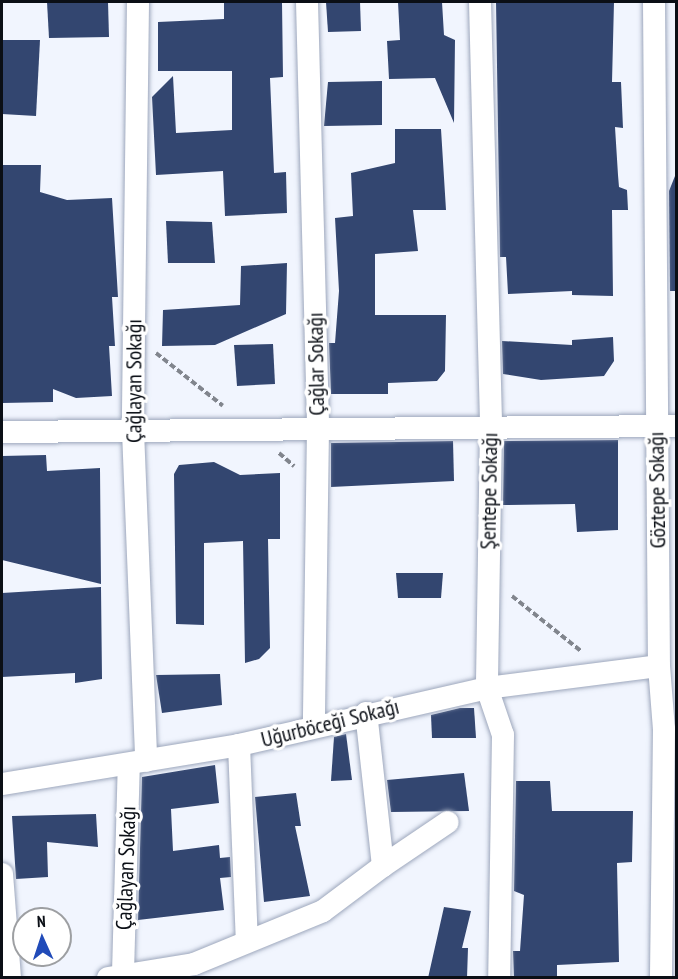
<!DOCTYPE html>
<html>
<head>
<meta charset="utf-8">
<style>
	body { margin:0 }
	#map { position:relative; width:678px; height:979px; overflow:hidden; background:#f1f5fe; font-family:"PT Sans Narrow",sans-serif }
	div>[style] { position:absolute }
	.building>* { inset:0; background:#334670 }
	.path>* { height:4px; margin-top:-2px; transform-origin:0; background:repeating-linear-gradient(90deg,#81858d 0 6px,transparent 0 9px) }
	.roads { filter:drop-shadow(0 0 2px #9da7bc) drop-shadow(0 0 2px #9da7bc) }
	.minor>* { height:22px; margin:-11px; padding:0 11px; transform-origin:11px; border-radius:11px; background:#fff }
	span { translate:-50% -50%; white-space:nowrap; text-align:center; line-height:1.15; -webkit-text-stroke:6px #fff; paint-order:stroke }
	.street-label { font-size:22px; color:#0b0f16 }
	.frame { position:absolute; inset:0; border:3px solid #0b0f16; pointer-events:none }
	.north { position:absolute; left:12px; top:907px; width:60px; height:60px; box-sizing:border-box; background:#fff; border:2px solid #9d9fa2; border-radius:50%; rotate:357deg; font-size:16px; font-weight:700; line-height:24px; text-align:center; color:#0b0f16 }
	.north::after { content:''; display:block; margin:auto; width:21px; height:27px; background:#214bb9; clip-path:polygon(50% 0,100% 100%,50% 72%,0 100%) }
</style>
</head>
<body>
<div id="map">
	<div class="building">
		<i style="clip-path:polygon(47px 2px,108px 2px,109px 37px,49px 38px)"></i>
		<i style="clip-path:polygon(282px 2px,283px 77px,270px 78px,274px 173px,286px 172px,287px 213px,225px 216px,223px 171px,156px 175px,152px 97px,173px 76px,176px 133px,232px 130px,232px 71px,158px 71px,158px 22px,224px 19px,224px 3px)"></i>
		<i style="clip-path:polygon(326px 2px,360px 2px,361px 31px,328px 32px)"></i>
		<i style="clip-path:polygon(398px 2px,442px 2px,444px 35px,455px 40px,454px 123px,435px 78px,389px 79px,387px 41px,400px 40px)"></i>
		<i style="clip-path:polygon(496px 2px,614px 2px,612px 82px,621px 82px,623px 128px,615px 127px,618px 175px,619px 187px,627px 190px,628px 210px,612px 210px,613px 296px,572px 295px,572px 291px,508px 294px,506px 257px,500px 257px)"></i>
		<i style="clip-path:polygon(2px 40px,40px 40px,36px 116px,2px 114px)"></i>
		<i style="clip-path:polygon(382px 81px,382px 125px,324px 126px,328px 82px)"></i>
		<i style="clip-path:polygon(395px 129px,441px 129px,446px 210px,413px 210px,418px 251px,375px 254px,375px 315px,446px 315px,445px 371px,437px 381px,388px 383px,388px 394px,331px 394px,329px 343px,335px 343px,339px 291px,335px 218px,353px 216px,351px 173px,395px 163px)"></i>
		<i style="clip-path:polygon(2px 165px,41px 165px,40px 192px,67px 200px,112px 198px,118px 297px,112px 297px,115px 346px,109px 346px,112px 396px,76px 398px,53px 389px,53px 402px,2px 403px)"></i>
		<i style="clip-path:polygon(675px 176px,676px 291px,670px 291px,669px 191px)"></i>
		<i style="clip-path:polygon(166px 221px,212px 222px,215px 263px,168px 263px)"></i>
		<i style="clip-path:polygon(287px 263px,286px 314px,215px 345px,162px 346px,163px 310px,240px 305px,241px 266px)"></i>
		<i style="clip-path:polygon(613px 337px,614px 361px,604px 376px,541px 380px,503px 374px,502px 341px,572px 345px,572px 340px)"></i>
		<i style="clip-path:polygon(273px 344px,275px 384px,237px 386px,234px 345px)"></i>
		<i style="clip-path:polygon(618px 440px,618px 530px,577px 532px,575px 504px,503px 505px,504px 441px)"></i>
		<i style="clip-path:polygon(453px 441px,454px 481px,331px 487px,331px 443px)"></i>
		<i style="clip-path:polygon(46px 455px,47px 471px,100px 468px,101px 584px,2px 560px,2px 456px)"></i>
		<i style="clip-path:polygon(214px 462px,240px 475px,280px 473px,280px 539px,268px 539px,270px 648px,259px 659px,245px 663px,243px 541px,204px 543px,204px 625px,176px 624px,174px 474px,179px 465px)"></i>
		<i style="clip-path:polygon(396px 573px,443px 573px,441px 598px,398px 598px)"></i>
		<i style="clip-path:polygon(101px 587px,102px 679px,75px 683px,75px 673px,2px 677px,2px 593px)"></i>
		<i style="clip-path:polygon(220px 674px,222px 705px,162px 713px,156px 675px)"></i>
		<i style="clip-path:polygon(460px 708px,474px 708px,476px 738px,432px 738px,431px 715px)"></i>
		<i style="clip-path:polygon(346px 734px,352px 780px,331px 781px,334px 737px)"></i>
		<i style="clip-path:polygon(215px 765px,219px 803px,171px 809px,173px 851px,219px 845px,220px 858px,230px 857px,231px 877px,220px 878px,224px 910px,138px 920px,142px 777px)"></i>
		<i style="clip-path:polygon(464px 773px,469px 811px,391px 812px,387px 780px)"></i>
		<i style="clip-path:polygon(516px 781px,550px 781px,552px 811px,633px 811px,632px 862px,617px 863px,619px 962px,557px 965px,557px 978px,514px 978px,513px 951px,520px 951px,524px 895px,514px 891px)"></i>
		<i style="clip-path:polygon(296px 793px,301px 826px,295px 826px,310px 896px,264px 902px,255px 797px)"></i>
		<i style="clip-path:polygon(96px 814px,98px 847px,47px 842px,48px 877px,16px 879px,12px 816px)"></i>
		<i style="clip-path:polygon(444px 907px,471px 911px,462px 948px,468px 948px,467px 978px,428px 978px)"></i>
	</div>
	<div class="path">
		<i style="left:156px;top:353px;width:85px;rotate:38.3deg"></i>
		<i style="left:279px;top:453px;width:20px;rotate:41deg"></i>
		<i style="left:512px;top:596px;width:88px;rotate:38.6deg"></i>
	</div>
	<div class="roads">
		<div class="minor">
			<i style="left:138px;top:2px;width:429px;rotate:90.7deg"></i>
			<i style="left:133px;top:431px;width:330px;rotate:87.7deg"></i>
			<i style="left:307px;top:2px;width:426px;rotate:88.5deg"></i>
			<i style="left:318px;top:428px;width:298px;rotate:90.8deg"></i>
			<i style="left:480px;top:2px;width:425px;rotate:88.5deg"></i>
			<i style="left:491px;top:427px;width:261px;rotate:90.9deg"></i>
			<i style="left:487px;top:688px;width:50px;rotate:71.2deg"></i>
			<i style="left:503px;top:735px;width:243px;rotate:90.9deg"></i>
			<i style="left:654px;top:2px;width:664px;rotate:89.57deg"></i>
			<i style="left:659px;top:666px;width:63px;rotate:85.5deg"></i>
			<i style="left:664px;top:729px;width:249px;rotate:90.7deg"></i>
			<i style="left:2px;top:432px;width:674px;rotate:-0.51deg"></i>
			<i style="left:239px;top:745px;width:196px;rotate:87.7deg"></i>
			<i style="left:2px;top:784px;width:240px;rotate:-9.3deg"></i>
			<i style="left:239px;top:745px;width:254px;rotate:-12.9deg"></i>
			<i style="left:487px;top:688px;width:173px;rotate:-7.3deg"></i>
			<i style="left:383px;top:866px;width:78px;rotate:-34.1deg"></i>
			<i style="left:2px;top:874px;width:104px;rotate:85.6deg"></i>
			<i style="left:123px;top:973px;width:209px;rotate:-88.4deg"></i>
			<i style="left:108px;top:978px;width:87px;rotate:-9.2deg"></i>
			<i style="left:194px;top:964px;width:139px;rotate:-22.3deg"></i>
			<i style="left:323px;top:911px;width:75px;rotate:-36.9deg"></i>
			<i style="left:383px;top:866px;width:154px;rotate:-96.3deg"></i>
		</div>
	</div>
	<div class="street-label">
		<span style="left:316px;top:364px;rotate:-91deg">Çağlar Sokağı</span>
		<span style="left:134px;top:381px;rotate:-90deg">Çağlayan Sokağı</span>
		<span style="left:657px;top:490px;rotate:-91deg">Göztepe Sokağı</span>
		<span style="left:489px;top:491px;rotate:-89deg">Şentepe Sokağı</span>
		<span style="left:330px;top:723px;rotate:-14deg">Uğurböceği Sokağı</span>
		<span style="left:126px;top:868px;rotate:-88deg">Çağlayan Sokağı</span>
	</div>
	<div class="frame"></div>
	<div class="north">N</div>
</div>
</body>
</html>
